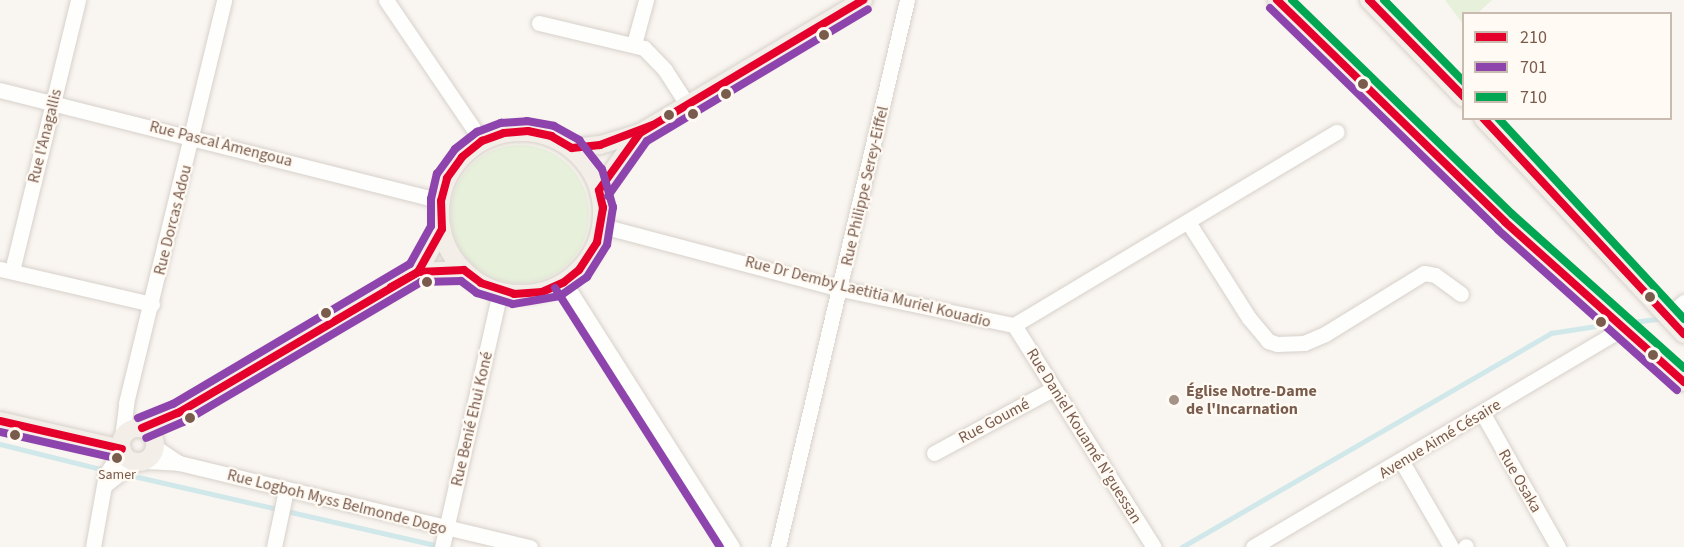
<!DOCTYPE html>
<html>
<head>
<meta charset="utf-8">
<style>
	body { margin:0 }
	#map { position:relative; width:1684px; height:547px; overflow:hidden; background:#f9f5f0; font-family:"Source Sans 3",sans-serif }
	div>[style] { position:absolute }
	.green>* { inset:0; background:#e7f0db }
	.round { border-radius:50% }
	.stream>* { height:4.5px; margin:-2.25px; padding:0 2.25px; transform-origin:2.25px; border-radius:2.25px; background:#d0e8ea }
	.roads { filter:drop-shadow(0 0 2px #d7d1cb) drop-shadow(0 0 2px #d7d1cb) }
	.minor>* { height:15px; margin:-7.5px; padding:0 7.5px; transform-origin:7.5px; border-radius:7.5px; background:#fefefd }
	.major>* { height:18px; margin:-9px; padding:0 9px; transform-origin:9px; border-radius:9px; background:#f3eee8 }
	.major>.ring { margin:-9px; padding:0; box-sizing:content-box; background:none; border:18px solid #f3eee8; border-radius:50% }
	.bus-1>* { height:8px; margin:-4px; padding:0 4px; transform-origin:4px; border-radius:4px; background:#e4002b }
	.bus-2>* { height:8px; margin:-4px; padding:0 4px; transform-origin:4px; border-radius:4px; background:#8e44ad }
	.bus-3>* { height:8px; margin:-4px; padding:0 4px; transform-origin:4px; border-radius:4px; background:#00a651 }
	.dots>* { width:16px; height:16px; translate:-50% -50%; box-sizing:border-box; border:3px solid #fffaf3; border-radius:50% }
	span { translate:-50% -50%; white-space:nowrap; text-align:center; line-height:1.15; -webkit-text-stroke:4.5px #fffaf3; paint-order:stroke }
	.bus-label { font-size:14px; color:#7a5c4d }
	.street-label { font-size:16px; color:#7a5c4d }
	.poi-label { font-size:16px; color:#7a5c4d; font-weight:700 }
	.left { translate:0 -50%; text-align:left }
	.legend { position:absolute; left:1462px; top:12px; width:210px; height:108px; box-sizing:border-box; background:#fffaf3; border:2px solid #cabbb1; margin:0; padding:8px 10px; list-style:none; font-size:18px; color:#7a5c4d }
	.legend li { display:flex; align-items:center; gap:12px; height:30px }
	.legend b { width:30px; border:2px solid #cabbb1 }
</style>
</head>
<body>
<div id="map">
	<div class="green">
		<i style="clip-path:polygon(1445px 0,1492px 0,1478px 13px,1464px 14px,1463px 24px)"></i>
		<i class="round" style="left:451px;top:145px;width:138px;height:138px"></i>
	</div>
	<div class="stream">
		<i style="left:1675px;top:317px;width:9px;rotate:-6deg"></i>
		<i style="left:1624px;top:323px;width:39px;rotate:-7deg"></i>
		<i style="left:0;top:444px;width:108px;rotate:13.9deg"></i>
		<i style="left:125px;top:474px;width:322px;rotate:12.9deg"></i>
		<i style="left:1182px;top:547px;width:427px;rotate:-30.1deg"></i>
		<i style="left:1551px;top:333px;width:60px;rotate:-8.7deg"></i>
	</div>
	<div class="roads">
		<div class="minor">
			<i style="left:386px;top:0;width:171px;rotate:55.8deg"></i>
			<i style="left:539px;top:23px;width:108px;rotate:13.4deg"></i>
			<i style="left:644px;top:48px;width:30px;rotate:46deg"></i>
			<i style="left:665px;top:70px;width:40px;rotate:57.1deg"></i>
			<i style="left:634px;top:44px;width:46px;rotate:-74.7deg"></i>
			<i style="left:0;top:90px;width:455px;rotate:14.1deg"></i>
			<i style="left:1188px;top:222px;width:114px;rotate:57.6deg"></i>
			<i style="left:1249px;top:318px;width:30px;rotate:50deg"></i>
			<i style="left:1268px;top:341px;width:9px;rotate:18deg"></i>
			<i style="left:1277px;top:344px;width:27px;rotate:-2deg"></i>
			<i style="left:1304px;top:343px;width:23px;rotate:-23deg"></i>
			<i style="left:1325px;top:334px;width:116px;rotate:-31.6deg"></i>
			<i style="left:1424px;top:273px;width:11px;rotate:10deg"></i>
			<i style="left:1435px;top:275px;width:32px;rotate:36deg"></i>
			<i style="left:602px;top:226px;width:247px;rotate:14.8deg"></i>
			<i style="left:841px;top:289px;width:177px;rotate:11.8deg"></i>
			<i style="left:1014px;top:325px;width:376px;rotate:-30.9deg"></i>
			<i style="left:0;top:269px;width:156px;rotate:13deg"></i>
			<i style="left:12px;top:271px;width:279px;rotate:-76.3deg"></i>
			<i style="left:564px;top:282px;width:314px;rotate:57.6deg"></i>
			<i style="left:1669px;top:315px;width:20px;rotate:-41deg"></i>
			<i style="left:1014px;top:325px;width:262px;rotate:57.8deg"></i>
			<i style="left:1483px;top:414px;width:153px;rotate:60.6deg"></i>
			<i style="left:122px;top:438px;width:35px;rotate:-83deg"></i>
			<i style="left:126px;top:403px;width:415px;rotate:-76.3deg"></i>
			<i style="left:155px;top:447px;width:29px;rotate:34deg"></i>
			<i style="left:934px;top:453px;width:136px;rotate:-28.4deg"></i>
			<i style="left:145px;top:461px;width:34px;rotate:3deg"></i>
			<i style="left:179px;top:463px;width:361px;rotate:13.5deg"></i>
			<i style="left:1402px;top:462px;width:98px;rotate:60deg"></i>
			<i style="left:106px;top:484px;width:36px;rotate:-38deg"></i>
			<i style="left:93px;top:547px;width:74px;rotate:-79.9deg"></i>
			<i style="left:106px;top:474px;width:30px;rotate:-57deg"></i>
			<i style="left:274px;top:547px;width:58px;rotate:-78.1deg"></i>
			<i style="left:442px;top:547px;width:262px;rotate:-77.2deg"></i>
			<i style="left:778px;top:547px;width:562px;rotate:-76.73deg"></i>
			<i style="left:1253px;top:547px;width:431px;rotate:-30.6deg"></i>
			<i style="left:1465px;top:547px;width:1px;rotate:-45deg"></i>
		</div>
		<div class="major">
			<i style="left:1277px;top:0;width:318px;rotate:44.2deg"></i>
			<i style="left:1505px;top:222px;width:240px;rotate:41.8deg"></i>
			<i style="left:1369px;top:0;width:136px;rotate:45.9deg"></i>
			<i style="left:1483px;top:118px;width:295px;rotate:47.1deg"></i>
			<i class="ring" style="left:440px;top:132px;width:144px;height:144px"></i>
			<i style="left:572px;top:148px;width:28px;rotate:-6deg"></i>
			<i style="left:600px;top:145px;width:42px;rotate:-16.7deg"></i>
			<i style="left:640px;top:133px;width:260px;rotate:-30.8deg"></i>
			<i style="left:599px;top:190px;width:70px;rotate:-54.3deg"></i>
			<i style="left:418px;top:272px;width:49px;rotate:-60.8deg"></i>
			<i style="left:0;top:421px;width:125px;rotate:12.9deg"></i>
			<i class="ring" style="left:121px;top:428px;width:16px;height:16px"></i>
			<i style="left:142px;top:428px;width:39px;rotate:-23deg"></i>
			<i style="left:178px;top:413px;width:278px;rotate:-30.4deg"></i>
			<i style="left:418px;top:272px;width:46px;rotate:-2.5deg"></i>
		</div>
	</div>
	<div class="bus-1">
		<i style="left:1277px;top:0;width:318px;rotate:44.2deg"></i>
		<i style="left:1505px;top:222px;width:240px;rotate:41.8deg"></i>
		<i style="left:1369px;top:0;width:136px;rotate:45.6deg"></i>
		<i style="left:1483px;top:118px;width:295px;rotate:47.1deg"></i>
		<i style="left:391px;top:287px;width:31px;rotate:-29deg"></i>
		<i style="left:418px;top:272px;width:49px;rotate:-60.8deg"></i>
		<i style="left:442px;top:229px;width:28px;rotate:-92deg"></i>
		<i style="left:441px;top:201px;width:24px;rotate:-75deg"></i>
		<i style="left:447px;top:178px;width:26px;rotate:-54deg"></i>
		<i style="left:462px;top:157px;width:26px;rotate:-39deg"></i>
		<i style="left:482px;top:141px;width:23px;rotate:-20deg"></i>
		<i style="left:504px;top:133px;width:24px;rotate:-5deg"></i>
		<i style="left:528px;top:131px;width:24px;rotate:12deg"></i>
		<i style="left:551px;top:136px;width:24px;rotate:30deg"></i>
		<i style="left:572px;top:148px;width:28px;rotate:-6deg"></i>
		<i style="left:600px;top:145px;width:57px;rotate:-20.7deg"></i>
		<i style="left:0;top:421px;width:125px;rotate:12.9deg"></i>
		<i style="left:142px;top:428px;width:39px;rotate:-23deg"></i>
		<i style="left:178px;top:413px;width:278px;rotate:-30.4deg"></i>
		<i style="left:418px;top:272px;width:46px;rotate:-2.5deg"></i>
		<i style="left:464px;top:270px;width:21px;rotate:37deg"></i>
		<i style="left:481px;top:283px;width:35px;rotate:18deg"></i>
		<i style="left:514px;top:294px;width:28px;rotate:-4deg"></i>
		<i style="left:542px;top:292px;width:24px;rotate:-24deg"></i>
		<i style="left:564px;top:282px;width:19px;rotate:-39deg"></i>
		<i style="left:579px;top:270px;width:33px;rotate:-57deg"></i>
		<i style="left:597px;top:242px;width:35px;rotate:-80deg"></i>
		<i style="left:603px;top:208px;width:18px;rotate:-103deg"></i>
		<i style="left:599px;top:190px;width:70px;rotate:-54.3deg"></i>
		<i style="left:640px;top:133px;width:260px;rotate:-30.8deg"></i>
	</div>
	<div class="bus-2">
		<i style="left:1270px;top:8px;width:318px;rotate:44.2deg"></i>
		<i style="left:1498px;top:230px;width:240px;rotate:41.8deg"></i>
		<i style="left:608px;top:196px;width:67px;rotate:-54.7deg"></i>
		<i style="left:647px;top:141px;width:257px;rotate:-30.8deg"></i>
		<i style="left:555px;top:288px;width:307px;rotate:57.5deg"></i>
		<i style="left:138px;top:418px;width:38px;rotate:-22deg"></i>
		<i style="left:173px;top:404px;width:275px;rotate:-30.6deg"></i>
		<i style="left:410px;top:264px;width:43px;rotate:-61.1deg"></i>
		<i style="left:431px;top:226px;width:27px;rotate:-90deg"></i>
		<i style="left:431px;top:199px;width:26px;rotate:-77deg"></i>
		<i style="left:437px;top:174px;width:31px;rotate:-54deg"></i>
		<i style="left:455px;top:149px;width:28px;rotate:-38deg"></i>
		<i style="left:477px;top:132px;width:26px;rotate:-21deg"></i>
		<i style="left:501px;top:123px;width:26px;rotate:-4deg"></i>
		<i style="left:527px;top:121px;width:27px;rotate:10deg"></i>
		<i style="left:554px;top:126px;width:29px;rotate:29deg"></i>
		<i style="left:579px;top:140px;width:37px;rotate:52deg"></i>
		<i style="left:602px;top:169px;width:40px;rotate:74deg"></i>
		<i style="left:613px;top:207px;width:38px;rotate:99deg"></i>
		<i style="left:607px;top:245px;width:38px;rotate:122deg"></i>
		<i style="left:587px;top:277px;width:33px;rotate:145deg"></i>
		<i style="left:560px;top:296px;width:48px;rotate:170.3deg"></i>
		<i style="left:513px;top:304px;width:38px;rotate:-163deg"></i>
		<i style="left:477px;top:293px;width:20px;rotate:-143deg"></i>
		<i style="left:461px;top:281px;width:40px;rotate:178.6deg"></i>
		<i style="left:421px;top:282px;width:276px;rotate:149.5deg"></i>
		<i style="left:183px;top:422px;width:40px;rotate:156.6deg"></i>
		<i style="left:0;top:432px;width:123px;rotate:12.7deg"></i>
	</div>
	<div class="bus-3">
		<i style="left:1292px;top:0;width:307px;rotate:44.2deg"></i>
		<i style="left:1512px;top:214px;width:231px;rotate:41.8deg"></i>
		<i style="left:1384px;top:0;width:115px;rotate:45.7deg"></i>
		<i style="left:1498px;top:118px;width:274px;rotate:47.2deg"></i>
	</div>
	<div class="dots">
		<i style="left:824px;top:35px;background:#7a5c4d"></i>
		<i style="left:1363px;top:84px;background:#7a5c4d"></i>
		<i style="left:726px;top:94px;background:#7a5c4d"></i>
		<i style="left:693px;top:114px;background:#7a5c4d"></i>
		<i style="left:669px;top:115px;background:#7a5c4d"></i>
		<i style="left:427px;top:282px;background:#7a5c4d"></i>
		<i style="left:1650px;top:297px;background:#7a5c4d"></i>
		<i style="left:326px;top:313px;background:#7a5c4d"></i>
		<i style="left:1601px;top:322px;background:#7a5c4d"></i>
		<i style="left:1653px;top:355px;background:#7a5c4d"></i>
		<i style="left:1174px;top:400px;background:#a69286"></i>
		<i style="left:190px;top:418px;background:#7a5c4d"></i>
		<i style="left:15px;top:435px;background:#7a5c4d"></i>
		<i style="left:117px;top:458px;background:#7a5c4d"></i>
	</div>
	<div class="bus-label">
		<span style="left:117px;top:475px">Samer</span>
	</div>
	<div class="street-label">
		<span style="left:45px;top:136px;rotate:-76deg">Rue l'Anagallis</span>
		<span style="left:221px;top:144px;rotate:14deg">Rue Pascal Amengoua</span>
		<span style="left:865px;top:186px;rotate:-77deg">Rue Philippe Serey-Eiffel</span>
		<span style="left:173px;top:220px;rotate:-76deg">Rue Dorcas Adou</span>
		<span style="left:868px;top:292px;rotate:14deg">Rue Dr Demby Laetitia Muriel Kouadio</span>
		<span style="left:472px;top:419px;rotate:-77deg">Rue Benié Ehui Koné</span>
		<span style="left:994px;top:421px;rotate:-28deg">Rue Goumé</span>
		<span style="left:1084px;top:436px;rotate:58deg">Rue Daniel Kouamé N'guessan</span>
		<span style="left:1440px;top:439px;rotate:-31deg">Avenue Aimé Césaire</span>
		<span style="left:1520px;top:481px;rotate:60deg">Rue Osaka</span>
		<span style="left:337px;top:502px;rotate:14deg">Rue Logboh Myss Belmonde Dogo</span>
	</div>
	<div class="poi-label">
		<span class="left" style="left:1186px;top:400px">Église Notre-Dame<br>de l'Incarnation</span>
	</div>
	<ul class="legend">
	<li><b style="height:8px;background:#e4002b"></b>210</li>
	<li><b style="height:8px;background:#8e44ad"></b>701</li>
	<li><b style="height:8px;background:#00a651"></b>710</li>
	</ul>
</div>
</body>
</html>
